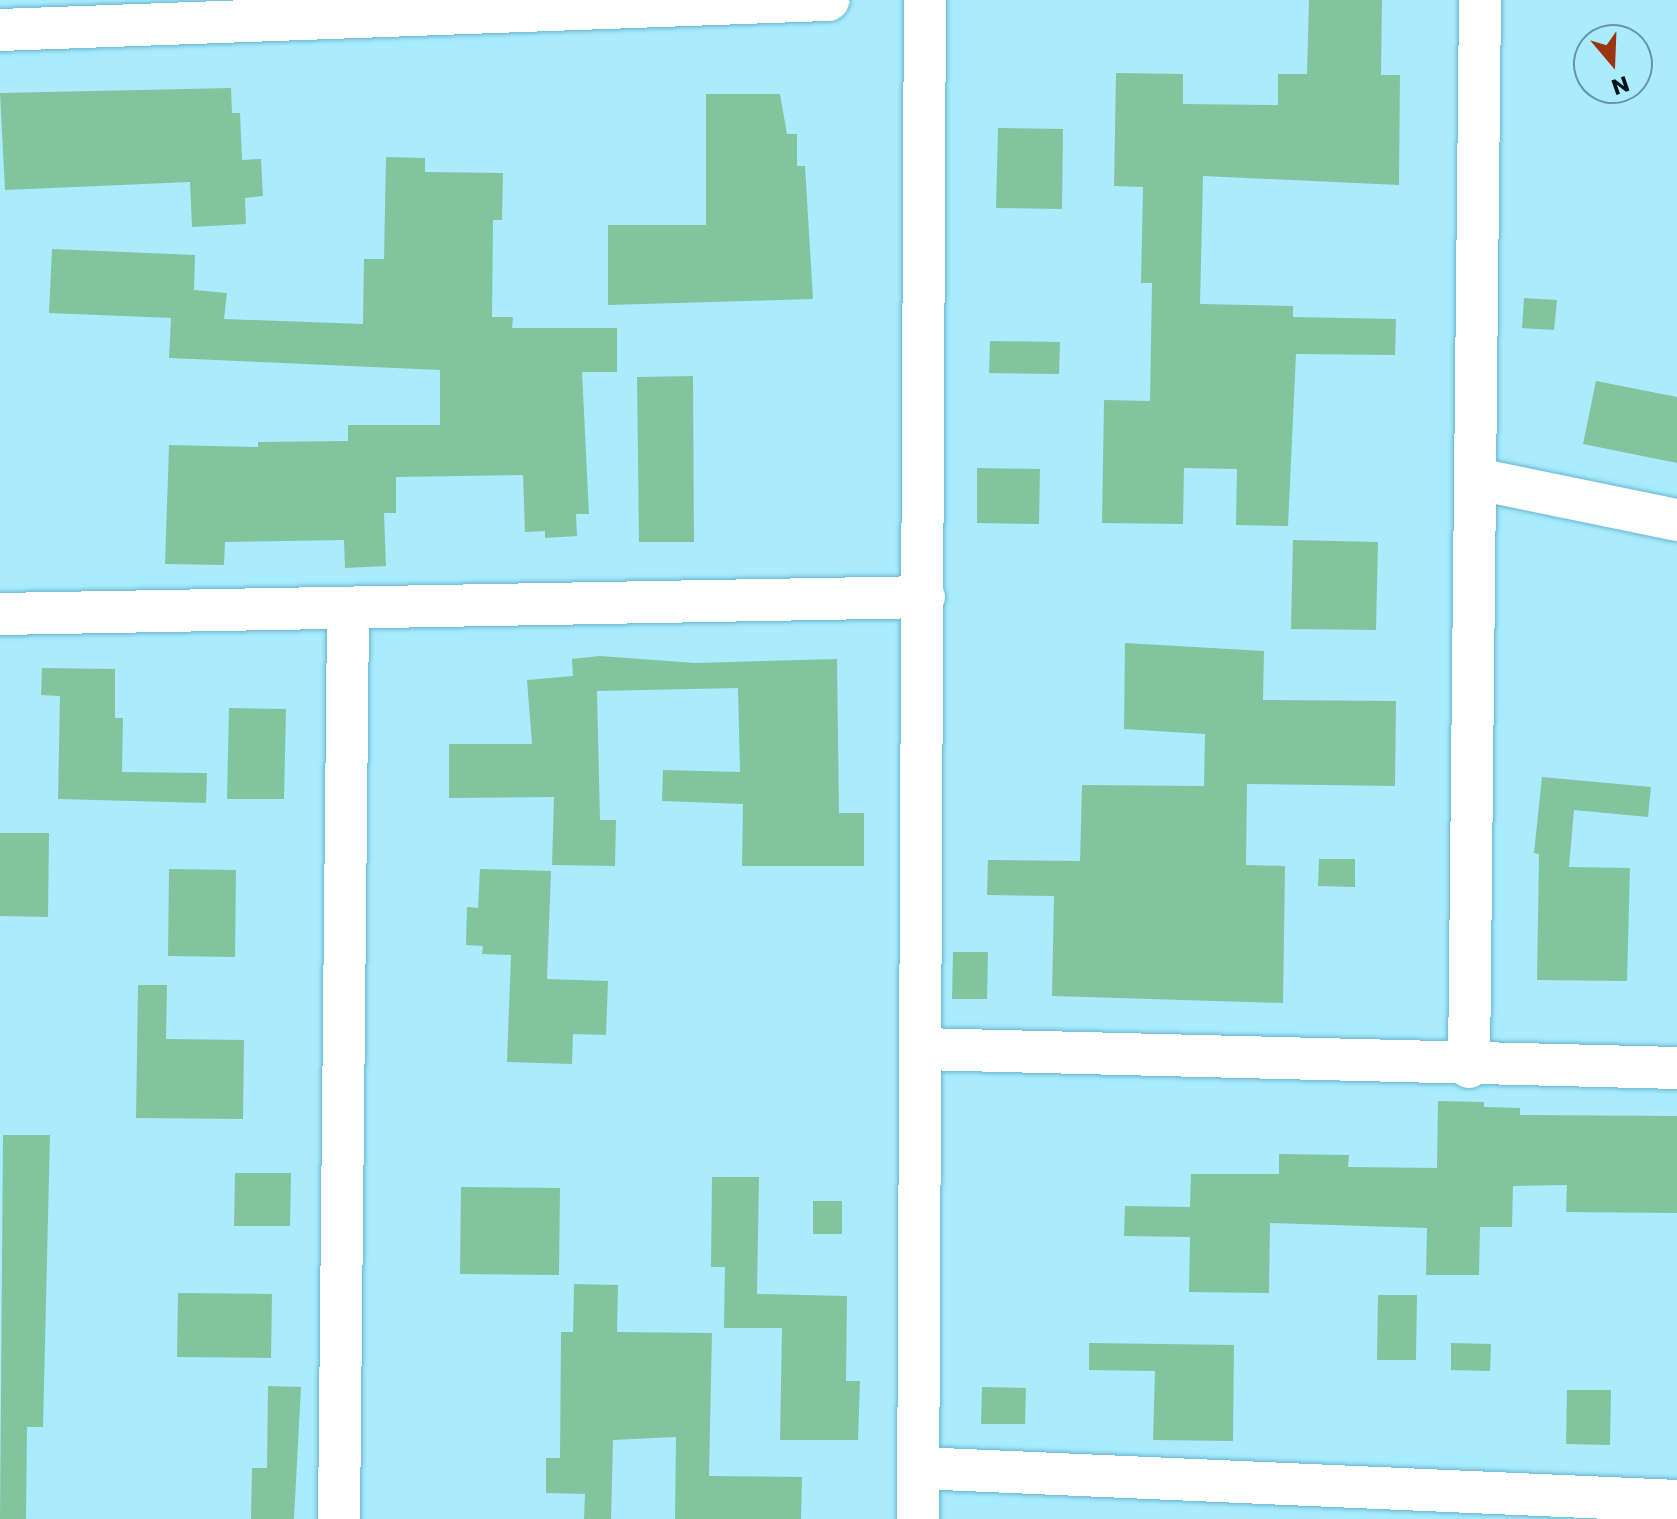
<!DOCTYPE html>
<html>
<head>
<meta charset="utf-8">
<style>
	body { margin:0 }
	#map { position:relative; width:1677px; height:1519px; overflow:hidden; background:#aaebfe; font-family:Poppins,sans-serif }
	div>[style] { position:absolute }
	.building>* { inset:0; background:#83c49e }
	.roads { filter:drop-shadow(0 0 2px #64b7ce) drop-shadow(0 0 2px #64b7ce) }
	.minor>* { height:42px; margin:-21px; padding:0 21px; transform-origin:21px; border-radius:21px; background:#fff }
	span { translate:-50% -50%; white-space:nowrap; text-align:center; line-height:1.15; -webkit-text-stroke:7px #aaebfe; paint-order:stroke }
	.north { position:absolute; left:1573px; top:24px; width:80px; height:80px; box-sizing:border-box; background:#aaebfe; border:2px solid #6695a3; border-radius:50%; rotate:161deg; font-size:22px; font-weight:700; line-height:32px; text-align:center; color:#00141b }
	.north::after { content:''; display:block; margin:auto; width:28px; height:36px; background:#9b340f; clip-path:polygon(50% 0,100% 100%,50% 72%,0 100%) }
</style>
</head>
<body>
<div id="map">
	<div class="building">
		<i style="clip-path:polygon(1309px 0,1382px 0,1381px 75px,1400px 75px,1399px 185px,1203px 176px,1200px 304px,1293px 306px,1293px 317px,1396px 319px,1395px 355px,1296px 354px,1288px 526px,1236px 525px,1237px 469px,1184px 468px,1183px 524px,1102px 523px,1104px 400px,1150px 401px,1152px 283px,1141px 283px,1143px 187px,1114px 186px,1116px 73px,1183px 74px,1183px 104px,1278px 105px,1278px 74px,1307px 74px)"></i>
		<i style="clip-path:polygon(231px 88px,232px 113px,240px 113px,242px 160px,261px 159px,263px 196px,245px 198px,246px 224px,192px 227px,190px 182px,5px 190px,0 93px)"></i>
		<i style="clip-path:polygon(706px 94px,780px 94px,787px 134px,797px 134px,797px 166px,805px 166px,813px 299px,608px 305px,608px 225px,706px 225px)"></i>
		<i style="clip-path:polygon(998px 128px,1063px 129px,1062px 209px,996px 208px)"></i>
		<i style="clip-path:polygon(386px 157px,425px 158px,425px 172px,503px 173px,502px 220px,493px 220px,492px 317px,513px 317px,512px 328px,617px 328px,617px 372px,582px 372px,589px 514px,576px 514px,577px 536px,545px 538px,545px 531px,525px 532px,523px 475px,396px 477px,396px 513px,384px 513px,386px 566px,345px 568px,344px 540px,225px 542px,224px 565px,165px 564px,169px 445px,258px 447px,258px 442px,348px 441px,348px 425px,440px 425px,440px 370px,169px 358px,171px 318px,49px 313px,52px 249px,195px 255px,194px 290px,227px 293px,224px 319px,363px 324px,364px 259px,384px 259px)"></i>
		<i style="clip-path:polygon(1524px 298px,1557px 300px,1554px 330px,1522px 328px)"></i>
		<i style="clip-path:polygon(990px 341px,1060px 342px,1059px 374px,989px 373px)"></i>
		<i style="clip-path:polygon(693px 376px,694px 542px,639px 542px,637px 377px)"></i>
		<i style="clip-path:polygon(1596px 381px,1677px 397px,1677px 463px,1583px 444px)"></i>
		<i style="clip-path:polygon(977px 468px,1040px 469px,1039px 524px,977px 523px)"></i>
		<i style="clip-path:polygon(1293px 540px,1378px 542px,1376px 630px,1291px 629px)"></i>
		<i style="clip-path:polygon(1125px 643px,1264px 651px,1263px 700px,1396px 701px,1395px 786px,1247px 784px,1246px 865px,1285px 866px,1283px 1003px,1052px 996px,1054px 896px,987px 895px,988px 860px,1080px 861px,1082px 785px,1204px 786px,1205px 734px,1124px 729px)"></i>
		<i style="clip-path:polygon(600px 656px,695px 663px,837px 659px,839px 813px,864px 813px,864px 866px,742px 866px,743px 804px,662px 801px,663px 770px,740px 772px,738px 688px,597px 691px,600px 820px,616px 820px,615px 866px,552px 865px,554px 797px,449px 798px,449px 744px,532px 744px,527px 680px,573px 676px,572px 659px)"></i>
		<i style="clip-path:polygon(42px 668px,115px 669px,115px 718px,123px 718px,122px 772px,207px 773px,206px 803px,58px 799px,60px 696px,41px 695px)"></i>
		<i style="clip-path:polygon(229px 708px,286px 709px,284px 799px,227px 799px)"></i>
		<i style="clip-path:polygon(1542px 777px,1651px 787px,1648px 817px,1574px 810px,1569px 867px,1630px 868px,1627px 981px,1537px 980px,1539px 854px,1534px 853px)"></i>
		<i style="clip-path:polygon(0 833px,49px 833px,48px 917px,0 916px)"></i>
		<i style="clip-path:polygon(1319px 859px,1355px 859px,1355px 887px,1318px 886px)"></i>
		<i style="clip-path:polygon(169px 869px,236px 870px,235px 957px,168px 956px)"></i>
		<i style="clip-path:polygon(480px 869px,551px 871px,547px 979px,608px 981px,606px 1035px,573px 1034px,572px 1064px,507px 1062px,511px 955px,482px 954px,483px 946px,466px 945px,467px 907px,478px 908px)"></i>
		<i style="clip-path:polygon(953px 952px,988px 952px,987px 999px,952px 999px)"></i>
		<i style="clip-path:polygon(138px 985px,167px 985px,166px 1039px,244px 1040px,243px 1119px,136px 1118px)"></i>
		<i style="clip-path:polygon(1438px 1101px,1484px 1102px,1484px 1107px,1520px 1108px,1520px 1115px,1677px 1116px,1677px 1213px,1566px 1212px,1567px 1185px,1513px 1186px,1512px 1227px,1480px 1227px,1479px 1275px,1426px 1275px,1427px 1228px,1270px 1223px,1269px 1293px,1189px 1292px,1190px 1237px,1124px 1236px,1125px 1206px,1190px 1207px,1191px 1174px,1279px 1174px,1279px 1154px,1349px 1155px,1348px 1167px,1437px 1168px)"></i>
		<i style="clip-path:polygon(3px 1135px,50px 1135px,43px 1427px,27px 1427px,26px 1519px,0 1519px)"></i>
		<i style="clip-path:polygon(235px 1173px,291px 1173px,290px 1226px,234px 1226px)"></i>
		<i style="clip-path:polygon(712px 1177px,759px 1177px,757px 1294px,847px 1296px,846px 1381px,860px 1381px,858px 1440px,780px 1440px,782px 1328px,724px 1328px,725px 1267px,711px 1267px)"></i>
		<i style="clip-path:polygon(461px 1187px,560px 1188px,559px 1275px,460px 1274px)"></i>
		<i style="clip-path:polygon(813px 1201px,842px 1201px,842px 1234px,813px 1234px)"></i>
		<i style="clip-path:polygon(574px 1284px,618px 1285px,617px 1332px,712px 1333px,709px 1476px,802px 1477px,801px 1519px,675px 1519px,676px 1437px,613px 1440px,611px 1519px,584px 1519px,585px 1494px,546px 1493px,546px 1458px,560px 1458px,561px 1332px,573px 1332px)"></i>
		<i style="clip-path:polygon(178px 1293px,272px 1294px,271px 1358px,177px 1357px)"></i>
		<i style="clip-path:polygon(1378px 1295px,1417px 1295px,1416px 1360px,1377px 1360px)"></i>
		<i style="clip-path:polygon(1089px 1343px,1234px 1345px,1233px 1441px,1153px 1440px,1155px 1371px,1089px 1370px)"></i>
		<i style="clip-path:polygon(1451px 1343px,1491px 1344px,1490px 1371px,1451px 1370px)"></i>
		<i style="clip-path:polygon(268px 1386px,301px 1387px,294px 1519px,251px 1519px,252px 1468px,267px 1468px)"></i>
		<i style="clip-path:polygon(982px 1387px,1026px 1388px,1025px 1424px,981px 1424px)"></i>
		<i style="clip-path:polygon(1567px 1390px,1611px 1390px,1610px 1445px,1566px 1444px)"></i>
	</div>
	<div class="roads">
		<div class="minor">
			<i style="left:0;top:30px;width:829px;rotate:-2.08deg"></i>
			<i style="left:1477px;top:479px;width:204px;rotate:11.6deg"></i>
			<i style="left:0;top:614px;width:924px;rotate:-1.05deg"></i>
			<i style="left:922px;top:1049px;width:755px;rotate:1.44deg"></i>
			<i style="left:1469px;top:1067px;width:1067px;rotate:-89.41deg"></i>
			<i style="left:919px;top:1468px;width:759px;rotate:2.49deg"></i>
			<i style="left:339px;top:1519px;width:910px;rotate:-89.43deg"></i>
			<i style="left:918px;top:1519px;width:1519px;rotate:-89.74deg"></i>
		</div>
	</div>
	<div class="north">N</div>
</div>
</body>
</html>
